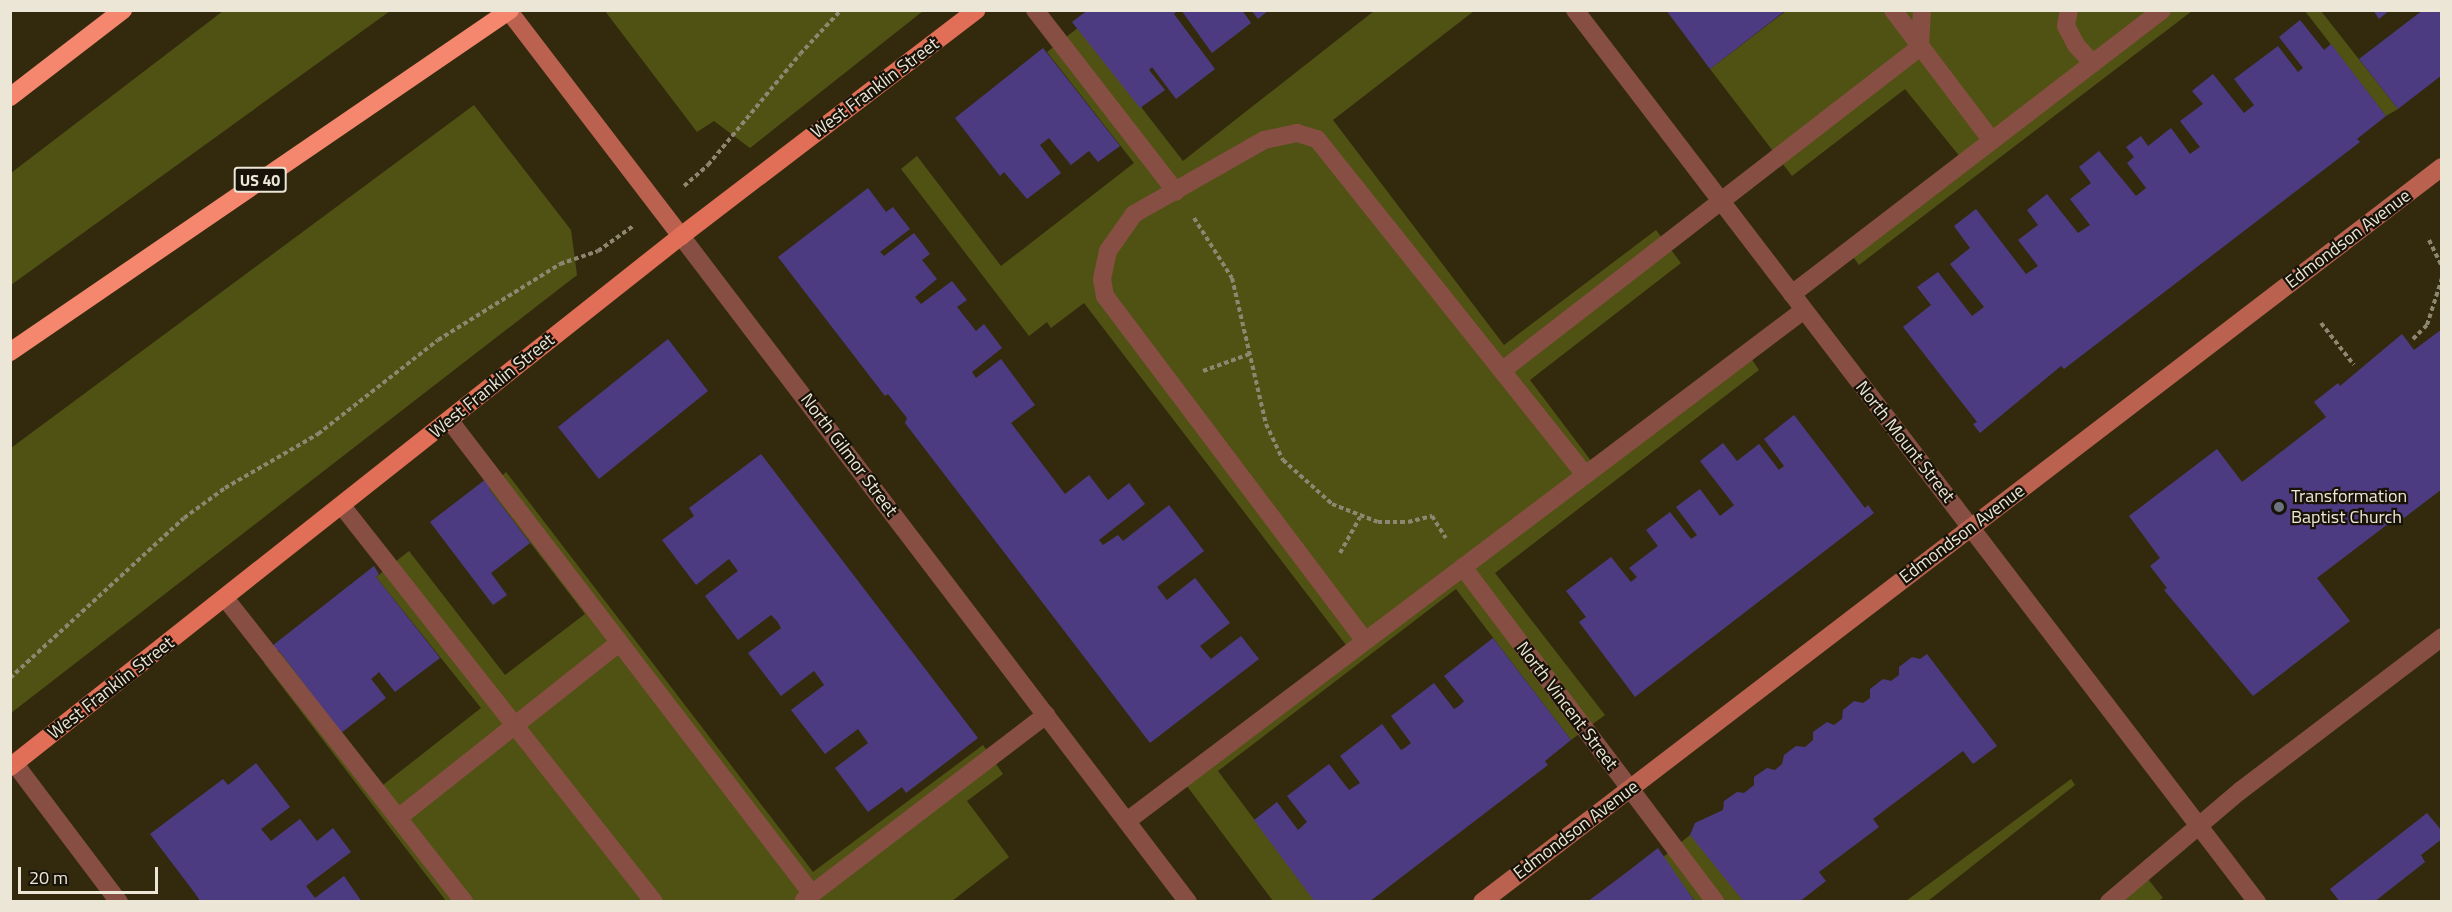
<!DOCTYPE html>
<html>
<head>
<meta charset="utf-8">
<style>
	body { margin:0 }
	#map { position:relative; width:2452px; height:912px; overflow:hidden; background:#332a0e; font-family:"Titillium Web",sans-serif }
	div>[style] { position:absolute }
	.green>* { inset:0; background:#505214 }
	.building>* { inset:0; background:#4d3b82 }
	.path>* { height:4px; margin-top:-2px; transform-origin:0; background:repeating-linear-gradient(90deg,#8d8670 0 4.5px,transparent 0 7.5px) }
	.lane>* { height:18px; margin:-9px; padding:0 9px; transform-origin:9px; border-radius:9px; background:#874f43 }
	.street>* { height:18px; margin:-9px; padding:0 9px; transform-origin:9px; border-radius:9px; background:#874f43 }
	.secondary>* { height:18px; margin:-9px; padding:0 9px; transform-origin:9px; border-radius:9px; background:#ba624f }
	.primary>* { height:18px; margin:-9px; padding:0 9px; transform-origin:9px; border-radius:9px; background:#e16f57 }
	.highway>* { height:18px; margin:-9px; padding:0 9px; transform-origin:9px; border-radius:9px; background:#f5876f }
	.dots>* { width:16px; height:16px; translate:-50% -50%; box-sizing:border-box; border:3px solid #171308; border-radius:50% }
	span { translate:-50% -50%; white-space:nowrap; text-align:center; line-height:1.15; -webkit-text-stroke:4.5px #171308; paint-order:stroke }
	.shield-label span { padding:2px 4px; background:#171308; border:2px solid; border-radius:4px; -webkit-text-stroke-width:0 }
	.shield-label { font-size:16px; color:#ece6d6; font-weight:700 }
	.street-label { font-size:18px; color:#ece6d6 }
	.poi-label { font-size:18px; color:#ece6d6 }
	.left { translate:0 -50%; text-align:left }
	.frame { position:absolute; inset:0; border:12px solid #ece6d6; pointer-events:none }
	.scale { position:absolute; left:18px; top:867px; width:140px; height:27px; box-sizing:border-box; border:3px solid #ece6d6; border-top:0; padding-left:8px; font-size:18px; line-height:21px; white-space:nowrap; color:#ece6d6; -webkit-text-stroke:4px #171308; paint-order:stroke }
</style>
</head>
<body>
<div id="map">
	<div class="green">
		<i style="clip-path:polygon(223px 11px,390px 11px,11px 285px,11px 173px)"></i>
		<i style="clip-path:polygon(605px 11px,923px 11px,750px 148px,714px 121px,697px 132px)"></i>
		<i style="clip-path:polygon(1374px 11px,1474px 11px,1333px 120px,1504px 345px,1656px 230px,1681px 263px,1530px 380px,1595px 466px,1746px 351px,1759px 370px,1495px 573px,1605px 715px,1571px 740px,1456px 589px,1218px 771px,1315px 901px,1273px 901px,1178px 774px,1346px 645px,1084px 303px,1051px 328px,1047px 322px,1029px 336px,901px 169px,917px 156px,1001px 266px,1134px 163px,1047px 52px,1079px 27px,1183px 161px)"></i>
		<i style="clip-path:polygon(1786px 11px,2192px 11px,1859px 265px,1846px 247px,1961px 158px,1905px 89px,1792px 176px,1710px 69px)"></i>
		<i style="clip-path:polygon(2305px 11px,2321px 11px,2398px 109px,2386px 116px)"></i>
		<i style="clip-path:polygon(474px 105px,571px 230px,577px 275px,11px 713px,11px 448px)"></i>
		<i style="clip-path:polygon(506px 472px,813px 872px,983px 745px,1003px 774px,967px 801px,1009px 857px,952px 901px,446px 901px,264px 663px,280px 652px,383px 785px,481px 708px,376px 577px,409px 551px,505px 675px,585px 614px,489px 489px)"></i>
		<i style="clip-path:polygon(2071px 779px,2075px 785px,1928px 901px,1906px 901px)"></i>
		<i style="clip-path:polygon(1690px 835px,1698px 842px,1744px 901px,1695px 901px,1662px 858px)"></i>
		<i style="clip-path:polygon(2140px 869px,2163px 898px,2158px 901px,2097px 902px)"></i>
	</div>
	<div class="building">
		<i style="clip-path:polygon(1088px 10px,1178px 10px,1174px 14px,1215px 69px,1176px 99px,1152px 67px,1149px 70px,1165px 90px,1140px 108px,1072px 22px)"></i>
		<i style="clip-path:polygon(1181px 10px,1242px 10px,1251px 23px,1212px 53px)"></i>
		<i style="clip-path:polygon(1251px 10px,1269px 10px,1258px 19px)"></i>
		<i style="clip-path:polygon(1666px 10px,1786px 10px,1710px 69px)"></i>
		<i style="clip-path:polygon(2373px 10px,2390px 10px,2379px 19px)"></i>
		<i style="clip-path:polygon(2423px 10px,2442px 10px,2442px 75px,2398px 109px,2359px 59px)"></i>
		<i style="clip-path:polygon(2300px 20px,2324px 50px,2331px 44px,2386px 116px,2357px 139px,2360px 142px,2064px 369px,2061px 366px,1980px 433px,1973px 424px,1977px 422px,1903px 327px,1931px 305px,1917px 287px,1938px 272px,1972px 316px,1984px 307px,1950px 264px,1970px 248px,1954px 226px,1976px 209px,2026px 274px,2038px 266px,2018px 240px,2038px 225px,2027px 210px,2047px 194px,2078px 233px,2090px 225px,2070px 199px,2091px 183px,2079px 167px,2099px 151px,2136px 196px,2146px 188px,2127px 163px,2134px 157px,2126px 147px,2141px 136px,2148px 146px,2171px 128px,2190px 154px,2200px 147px,2180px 121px,2203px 104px,2192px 91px,2213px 74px,2244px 113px,2254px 105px,2234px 79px,2278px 46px,2298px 72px,2303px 68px,2279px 37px)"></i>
		<i style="clip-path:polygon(1043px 48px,1120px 146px,1098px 162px,1089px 151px,1071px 165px,1049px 138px,1040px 145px,1061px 173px,1027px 199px,1004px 172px,1000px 176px,955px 118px)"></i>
		<i style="clip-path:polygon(868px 188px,886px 212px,893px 207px,910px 229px,880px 252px,884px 256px,914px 233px,930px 254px,922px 260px,937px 279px,915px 297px,921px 304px,952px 281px,967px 300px,957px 307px,976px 331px,984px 324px,1002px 348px,972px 372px,976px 378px,1001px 359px,1035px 405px,1011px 423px,1065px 494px,1089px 475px,1108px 500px,1129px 483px,1145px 504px,1099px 540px,1103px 545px,1118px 535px,1123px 541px,1169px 505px,1204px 551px,1157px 587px,1167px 600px,1195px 578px,1230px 623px,1200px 646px,1211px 659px,1241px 636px,1259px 659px,1150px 743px,905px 423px,907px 418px,888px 394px,885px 396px,778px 257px)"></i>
		<i style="clip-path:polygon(2442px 329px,2442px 489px,2404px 518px,2401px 514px,2317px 578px,2350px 621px,2253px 696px,2164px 590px,2167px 588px,2150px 566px,2160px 558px,2129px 516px,2217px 449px,2242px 482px,2326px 417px,2314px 402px,2338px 383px,2340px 386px,2402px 334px,2414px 350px)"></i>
		<i style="clip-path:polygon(668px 339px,708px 391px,599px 479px,558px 427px)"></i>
		<i style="clip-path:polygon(1794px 415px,1865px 508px,1868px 505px,1874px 513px,1635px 697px,1579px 622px,1586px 617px,1566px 591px,1611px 557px,1631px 582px,1637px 577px,1629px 568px,1658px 546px,1646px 530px,1670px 512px,1691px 539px,1697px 535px,1676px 507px,1700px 489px,1720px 516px,1734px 505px,1700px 461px,1723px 443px,1737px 461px,1759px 444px,1779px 470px,1784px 466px,1764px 439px)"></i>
		<i style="clip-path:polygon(761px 454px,978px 738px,906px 793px,902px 787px,868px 812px,835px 768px,868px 743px,858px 729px,825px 754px,791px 710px,824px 685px,820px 679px,814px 671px,781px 696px,748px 653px,781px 628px,777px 621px,771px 615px,738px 640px,705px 596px,738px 571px,729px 559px,696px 585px,662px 540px,694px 516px,689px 508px)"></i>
		<i style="clip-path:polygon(486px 479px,491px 487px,489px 489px,530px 543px,491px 573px,507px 595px,493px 605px,430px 522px)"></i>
		<i style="clip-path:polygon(374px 566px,379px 574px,376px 577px,440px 658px,395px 692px,379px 672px,376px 675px,371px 679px,386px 698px,341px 733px,280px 652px,272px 646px)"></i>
		<i style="clip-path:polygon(1493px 638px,1571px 740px,1545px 761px,1548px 765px,1369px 902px,1315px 902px,1254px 820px,1277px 802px,1298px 830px,1307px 822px,1287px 796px,1329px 764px,1349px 790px,1360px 783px,1340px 756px,1382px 724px,1401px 750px,1406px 747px,1411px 743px,1391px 716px,1434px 683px,1454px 709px,1459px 706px,1464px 701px,1444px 676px)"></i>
		<i style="clip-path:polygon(1927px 654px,1997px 746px,1973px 764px,1963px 751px,1873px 819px,1879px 827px,1819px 872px,1826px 881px,1799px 902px,1744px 902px,1690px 835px,1695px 823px,1723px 810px,1724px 801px,1737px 792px,1744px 793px,1754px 785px,1754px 777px,1767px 768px,1775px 770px,1782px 764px,1784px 755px,1796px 746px,1805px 747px,1813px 740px,1813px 732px,1827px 722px,1834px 725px,1842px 719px,1843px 710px,1854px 701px,1863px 703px,1870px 698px,1870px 689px,1883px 679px,1891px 681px,1899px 675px,1899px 667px,1912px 657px,1920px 659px)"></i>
		<i style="clip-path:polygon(256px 763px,290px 807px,261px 829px,271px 841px,300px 819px,317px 841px,333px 828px,351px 852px,306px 886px,315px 898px,344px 876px,362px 902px,201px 902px,194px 892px,150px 834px,223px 779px,228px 785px)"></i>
		<i style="clip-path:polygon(2427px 813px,2442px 831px,2442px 839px,2421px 855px,2425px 862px,2374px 902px,2340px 902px,2330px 889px)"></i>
		<i style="clip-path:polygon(1658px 848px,1695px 902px,1587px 902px,1627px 872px)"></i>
	</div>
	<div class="path">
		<i style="left:684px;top:186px;width:32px;rotate:-41deg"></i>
		<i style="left:708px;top:165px;width:144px;rotate:-50.3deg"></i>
		<i style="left:800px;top:54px;width:60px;rotate:-47deg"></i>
		<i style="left:1194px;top:218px;width:71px;rotate:57.7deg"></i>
		<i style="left:1232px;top:278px;width:150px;rotate:76.9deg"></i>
		<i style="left:1266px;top:424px;width:40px;rotate:65deg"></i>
		<i style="left:1283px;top:460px;width:66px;rotate:41.9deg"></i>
		<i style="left:1332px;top:504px;width:49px;rotate:21.4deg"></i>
		<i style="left:1378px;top:522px;width:30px"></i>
		<i style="left:1408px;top:522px;width:25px;rotate:-14deg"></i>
		<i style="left:1432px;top:516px;width:26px;rotate:58deg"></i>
		<i style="left:2429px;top:240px;width:30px;rotate:64deg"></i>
		<i style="left:2321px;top:323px;width:53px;rotate:51.8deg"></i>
		<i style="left:2413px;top:339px;width:20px;rotate:-45deg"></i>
		<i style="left:2427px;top:325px;width:49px;rotate:-72.3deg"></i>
		<i style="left:1203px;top:371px;width:50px;rotate:-19.9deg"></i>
		<i style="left:1340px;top:553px;width:41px;rotate:-60.9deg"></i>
		<i style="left:10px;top:678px;width:236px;rotate:-42.6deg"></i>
		<i style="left:184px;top:518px;width:51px;rotate:-36.2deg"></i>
		<i style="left:225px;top:488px;width:108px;rotate:-30.1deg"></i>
		<i style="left:318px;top:434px;width:152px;rotate:-38.1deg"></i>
		<i style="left:438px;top:340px;width:144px;rotate:-31.9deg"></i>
		<i style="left:560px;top:264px;width:40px;rotate:-18.9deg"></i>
		<i style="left:598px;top:251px;width:43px;rotate:-35.5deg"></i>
	</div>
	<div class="lane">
		<i style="left:1035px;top:10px;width:230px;rotate:52.2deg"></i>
		<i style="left:1893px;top:10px;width:164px;rotate:52.9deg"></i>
		<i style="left:2069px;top:10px;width:16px;rotate:101deg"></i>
		<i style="left:2066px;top:26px;width:21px;rotate:62deg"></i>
		<i style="left:2076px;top:45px;width:25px;rotate:48deg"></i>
		<i style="left:1792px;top:294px;width:466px;rotate:-37.5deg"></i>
		<i style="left:1503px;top:370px;width:527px;rotate:-37.76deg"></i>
		<i style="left:1920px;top:47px;width:37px;rotate:-87deg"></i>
		<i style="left:450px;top:421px;width:596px;rotate:52.57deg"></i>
		<i style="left:342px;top:506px;width:504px;rotate:51.77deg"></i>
		<i style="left:1463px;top:567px;width:419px;rotate:53deg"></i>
		<i style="left:225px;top:598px;width:387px;rotate:51.8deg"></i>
		<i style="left:1365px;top:641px;width:432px;rotate:-127deg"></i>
		<i style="left:1105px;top:296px;width:17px;rotate:-100deg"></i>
		<i style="left:1102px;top:279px;width:29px;rotate:-78deg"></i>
		<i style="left:1108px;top:251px;width:45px;rotate:-54.9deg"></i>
		<i style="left:1134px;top:214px;width:150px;rotate:-29.6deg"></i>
		<i style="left:1264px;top:140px;width:34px;rotate:-12deg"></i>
		<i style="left:1297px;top:133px;width:21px;rotate:17deg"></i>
		<i style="left:1317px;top:139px;width:430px;rotate:51.4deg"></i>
		<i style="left:398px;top:818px;width:282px;rotate:-38.4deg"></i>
		<i style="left:1127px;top:821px;width:848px;rotate:-37.05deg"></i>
		<i style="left:804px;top:900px;width:305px;rotate:-37.4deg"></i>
		<i style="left:2109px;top:902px;width:172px;rotate:-40.3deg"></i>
		<i style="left:2240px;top:791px;width:254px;rotate:-37.3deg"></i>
	</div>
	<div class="street">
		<i style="left:1575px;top:10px;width:1123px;rotate:52.6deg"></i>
		<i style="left:681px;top:236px;width:837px;rotate:52.72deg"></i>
		<i style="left:15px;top:764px;width:173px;rotate:53deg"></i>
	</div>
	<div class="secondary">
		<i style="left:508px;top:10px;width:285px;rotate:52.6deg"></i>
		<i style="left:1482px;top:902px;width:1209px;rotate:-37.44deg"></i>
	</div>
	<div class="primary">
		<i style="left:10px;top:767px;width:856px;rotate:-38.36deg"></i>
		<i style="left:681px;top:236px;width:372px;rotate:-37.4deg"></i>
	</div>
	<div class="highway">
		<i style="left:10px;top:97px;width:143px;rotate:-37.6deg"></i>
		<i style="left:10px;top:352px;width:606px;rotate:-34.37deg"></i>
	</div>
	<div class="dots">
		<i style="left:2279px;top:507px;background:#6b7280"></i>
	</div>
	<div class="shield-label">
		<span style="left:260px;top:180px">US 40</span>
	</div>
	<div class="street-label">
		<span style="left:875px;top:88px;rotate:-37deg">West Franklin Street</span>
		<span style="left:2348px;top:239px;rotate:-37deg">Edmondson Avenue</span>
		<span style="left:492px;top:386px;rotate:-39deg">West Franklin Street</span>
		<span style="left:1905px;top:442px;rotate:52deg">North Mount Street</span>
		<span style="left:849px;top:455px;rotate:53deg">North Gilmor Street</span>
		<span style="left:1962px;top:534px;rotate:-37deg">Edmondson Avenue</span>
		<span style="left:111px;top:688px;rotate:-38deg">West Franklin Street</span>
		<span style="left:1567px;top:706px;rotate:53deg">North Vincent Street</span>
		<span style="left:1576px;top:830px;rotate:-37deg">Edmondson Avenue</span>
	</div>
	<div class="poi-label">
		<span class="left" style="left:2291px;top:507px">Transformation<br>Baptist Church</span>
	</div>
	<div class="frame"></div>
	<div class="scale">20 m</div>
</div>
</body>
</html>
